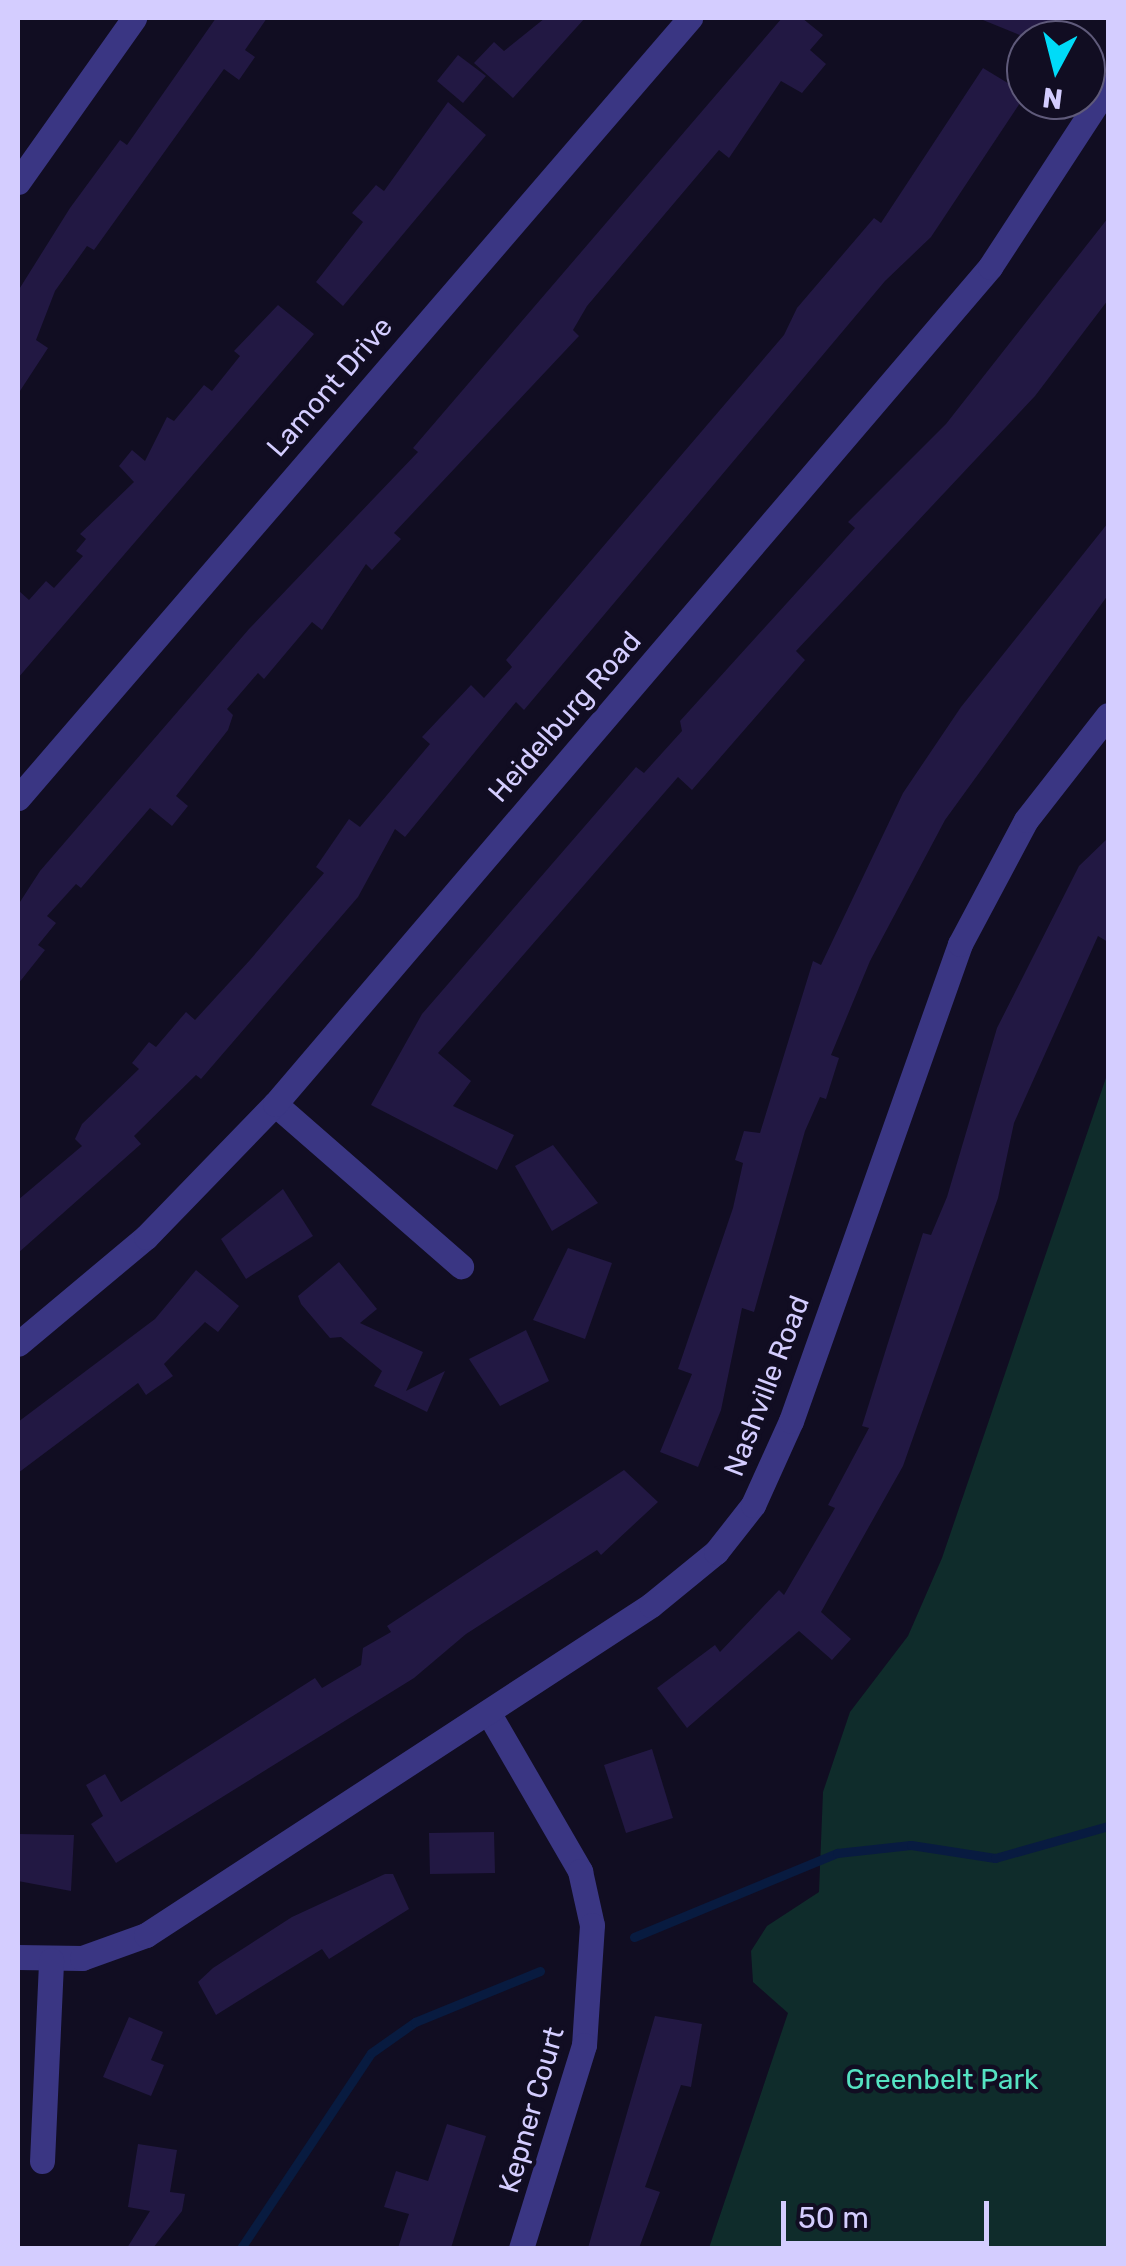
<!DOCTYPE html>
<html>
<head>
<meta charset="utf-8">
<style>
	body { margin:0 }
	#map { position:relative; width:1126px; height:2266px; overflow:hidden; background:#110d22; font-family:Rubik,sans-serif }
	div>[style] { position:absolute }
	.green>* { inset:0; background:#0f2c2b }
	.stream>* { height:9px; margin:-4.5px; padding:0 4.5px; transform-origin:4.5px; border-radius:4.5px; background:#081b40 }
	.building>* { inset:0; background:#221843 }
	.minor>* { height:25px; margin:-12.5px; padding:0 12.5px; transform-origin:12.5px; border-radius:12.5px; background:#3a3683 }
	.tertiary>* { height:25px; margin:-12.5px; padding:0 12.5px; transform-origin:12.5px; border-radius:12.5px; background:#3a3683 }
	span { translate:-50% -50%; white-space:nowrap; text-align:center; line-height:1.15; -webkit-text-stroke:9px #110d22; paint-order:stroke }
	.street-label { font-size:28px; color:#d4cdff }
	.park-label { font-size:28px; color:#55e3c2 }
	.frame { position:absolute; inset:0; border:20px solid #d4cdff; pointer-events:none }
	.north { position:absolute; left:1006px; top:20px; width:100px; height:100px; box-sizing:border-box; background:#110d22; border:2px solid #5f5a7a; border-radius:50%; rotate:187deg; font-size:28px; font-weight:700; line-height:40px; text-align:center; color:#d4cdff }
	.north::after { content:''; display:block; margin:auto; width:35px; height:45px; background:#00dbf8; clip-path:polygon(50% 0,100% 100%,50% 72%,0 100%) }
	.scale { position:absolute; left:781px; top:2201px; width:208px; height:45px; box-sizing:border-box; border:5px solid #d4cdff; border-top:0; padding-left:12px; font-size:30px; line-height:35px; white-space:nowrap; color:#d4cdff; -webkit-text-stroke:8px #110d22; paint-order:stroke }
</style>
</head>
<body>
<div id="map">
	<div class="green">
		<i style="clip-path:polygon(1108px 1072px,1108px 2248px,709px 2248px,788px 2013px,753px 1982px,751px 1951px,767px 1926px,819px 1892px,823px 1792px,850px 1712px,908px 1636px,942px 1558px)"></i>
	</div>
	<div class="stream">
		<i style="left:634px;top:1937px;width:220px;rotate:-22.5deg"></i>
		<i style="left:837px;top:1853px;width:74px;rotate:-6.2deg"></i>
		<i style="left:911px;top:1845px;width:85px;rotate:8.8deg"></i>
		<i style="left:995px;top:1858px;width:117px;rotate:-15.8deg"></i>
		<i style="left:241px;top:2248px;width:234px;rotate:-56.3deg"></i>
		<i style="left:371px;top:2053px;width:54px;rotate:-35.2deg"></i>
		<i style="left:415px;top:2022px;width:135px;rotate:-22.2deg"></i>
	</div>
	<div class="building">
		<i style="clip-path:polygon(216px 18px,267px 18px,245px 50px,255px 57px,239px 80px,224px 69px,94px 250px,87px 246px,55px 291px,36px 340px,48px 348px,18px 394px,18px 291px,70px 208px,120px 140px,127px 145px)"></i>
		<i style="clip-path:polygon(545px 18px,585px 18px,513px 98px,474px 63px,494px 42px,504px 51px)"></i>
		<i style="clip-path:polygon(782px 18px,802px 18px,823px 35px,810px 50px,826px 64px,802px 93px,781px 81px,729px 158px,719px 150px,587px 306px,573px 330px,579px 336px,394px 533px,401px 539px,372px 570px,366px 564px,322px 630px,312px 622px,264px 679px,258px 673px,227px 709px,233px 715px,228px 730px,176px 796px,188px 806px,172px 826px,150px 808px,81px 888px,76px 884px,47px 916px,56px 923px,38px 945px,45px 950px,18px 984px,18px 905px,40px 871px,249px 629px,418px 452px,413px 448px)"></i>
		<i style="clip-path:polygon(978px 18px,1062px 18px,1053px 40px,1032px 40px)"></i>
		<i style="clip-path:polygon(458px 55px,486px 76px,463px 103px,437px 81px)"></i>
		<i style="clip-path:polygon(983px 68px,1026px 94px,931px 237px,885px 281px,524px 710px,516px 702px,405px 837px,395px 829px,358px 897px,201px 1079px,196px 1075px,134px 1136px,141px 1144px,18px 1253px,18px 1200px,82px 1146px,75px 1139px,82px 1124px,139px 1069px,132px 1063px,149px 1042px,156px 1047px,186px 1012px,195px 1020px,250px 960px,324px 873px,316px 867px,349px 819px,360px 827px,430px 744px,422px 737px,471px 685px,484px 698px,512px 667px,506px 660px,784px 335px,797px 308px,874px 218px,881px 223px)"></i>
		<i style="clip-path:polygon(448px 102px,486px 135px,343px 306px,316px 282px,363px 222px,352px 213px,376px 185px,384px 191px)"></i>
		<i style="clip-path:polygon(1108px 218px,1108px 300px,1035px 396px,796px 651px,805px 660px,692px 790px,678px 777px,438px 1053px,471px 1081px,453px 1106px,514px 1135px,497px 1170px,371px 1105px,422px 1014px,636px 767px,644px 773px,682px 731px,680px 721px,855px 528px,848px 522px,946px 424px)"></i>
		<i style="clip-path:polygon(278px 305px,314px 334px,18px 678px,18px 590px,29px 600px,46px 581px,54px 588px,83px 556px,76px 551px,86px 539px,80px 534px,134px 482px,119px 466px,132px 450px,145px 461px,167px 417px,174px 421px,204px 385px,212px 391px,240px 356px,234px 351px)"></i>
		<i style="clip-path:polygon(1108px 523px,1108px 595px,945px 820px,870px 961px,831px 1055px,839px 1058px,826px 1099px,820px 1097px,805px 1131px,754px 1312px,742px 1308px,721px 1410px,698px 1467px,660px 1452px,692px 1374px,678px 1369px,733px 1208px,743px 1163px,735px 1160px,744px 1131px,760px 1133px,813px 961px,821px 965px,903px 793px,961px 707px)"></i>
		<i style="clip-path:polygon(1108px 838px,1108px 942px,1098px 936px,1014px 1123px,998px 1198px,903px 1466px,821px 1612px,851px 1639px,832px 1660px,799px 1631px,687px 1728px,657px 1688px,715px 1645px,720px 1652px,779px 1590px,784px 1595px,835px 1508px,828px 1505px,869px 1428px,862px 1426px,887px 1346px,923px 1233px,931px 1235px,947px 1197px,997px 1028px,1079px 866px)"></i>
		<i style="clip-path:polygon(553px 1145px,598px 1203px,552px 1231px,515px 1166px)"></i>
		<i style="clip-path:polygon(283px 1189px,313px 1236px,246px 1279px,221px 1239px)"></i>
		<i style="clip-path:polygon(568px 1248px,612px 1263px,585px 1339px,533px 1320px)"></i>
		<i style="clip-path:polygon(339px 1262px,377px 1309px,360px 1323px,423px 1352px,406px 1391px,445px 1371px,427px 1412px,374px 1386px,382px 1371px,341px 1337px,330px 1338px,301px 1304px,298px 1296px)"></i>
		<i style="clip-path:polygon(196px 1270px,239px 1306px,218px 1332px,205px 1322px,164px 1364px,173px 1376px,146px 1395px,138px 1383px,18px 1473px,18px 1422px,155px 1319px)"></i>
		<i style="clip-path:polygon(526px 1330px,549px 1381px,500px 1406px,469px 1359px)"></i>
		<i style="clip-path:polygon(624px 1470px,658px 1502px,601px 1555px,597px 1550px,466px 1634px,414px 1678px,116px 1863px,91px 1824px,103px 1816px,86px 1785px,105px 1774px,121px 1802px,315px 1678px,322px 1688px,361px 1665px,363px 1648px,391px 1632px,387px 1626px)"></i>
		<i style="clip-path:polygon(652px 1749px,673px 1818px,626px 1833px,604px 1765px)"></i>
		<i style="clip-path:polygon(494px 1832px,495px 1873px,430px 1874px,429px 1833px)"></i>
		<i style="clip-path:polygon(18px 1834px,74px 1835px,71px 1891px,18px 1881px)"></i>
		<i style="clip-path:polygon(385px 1874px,393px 1874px,409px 1909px,329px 1959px,322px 1949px,216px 2015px,198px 1982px,213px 1968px,292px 1917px)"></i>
		<i style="clip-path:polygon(655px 2016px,702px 2024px,691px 2087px,681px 2085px,645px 2187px,660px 2192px,639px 2248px,588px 2248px)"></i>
		<i style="clip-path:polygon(129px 2017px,163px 2032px,151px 2060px,164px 2065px,151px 2096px,103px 2077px)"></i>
		<i style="clip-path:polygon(447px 2124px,486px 2136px,451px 2248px,398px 2248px,409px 2214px,384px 2207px,396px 2171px,428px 2181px)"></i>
		<i style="clip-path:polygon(138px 2144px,177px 2150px,170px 2192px,185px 2194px,182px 2211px,153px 2248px,127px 2248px,150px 2211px,128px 2207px)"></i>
	</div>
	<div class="minor">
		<i style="left:18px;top:182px;width:201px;rotate:-54.7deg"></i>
		<i style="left:275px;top:1104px;width:247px;rotate:41.1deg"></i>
		<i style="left:18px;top:1344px;width:167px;rotate:-39.9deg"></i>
		<i style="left:146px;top:1237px;width:185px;rotate:-45.9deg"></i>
		<i style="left:275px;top:1104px;width:1101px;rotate:-49.49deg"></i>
		<i style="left:990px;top:267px;width:216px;rotate:-56.9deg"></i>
		<i style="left:488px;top:1712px;width:184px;rotate:59.9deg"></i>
		<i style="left:580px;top:1871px;width:55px;rotate:77.5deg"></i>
		<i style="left:592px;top:1925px;width:120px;rotate:93.8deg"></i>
		<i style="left:584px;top:2045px;width:213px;rotate:107.2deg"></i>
		<i style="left:18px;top:1957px;width:64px;rotate:0.9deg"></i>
		<i style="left:82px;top:1958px;width:68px;rotate:-19.8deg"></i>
		<i style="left:146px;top:1935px;width:603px;rotate:-33.16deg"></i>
		<i style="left:651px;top:1605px;width:84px;rotate:-39.2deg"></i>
		<i style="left:716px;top:1552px;width:60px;rotate:-51.8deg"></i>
		<i style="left:753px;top:1505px;width:92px;rotate:-65.7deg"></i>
		<i style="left:791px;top:1421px;width:506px;rotate:-70.49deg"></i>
		<i style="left:960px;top:944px;width:140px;rotate:-62deg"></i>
		<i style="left:1026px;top:820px;width:133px;rotate:-52deg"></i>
		<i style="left:42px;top:2161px;width:201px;rotate:-87.4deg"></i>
	</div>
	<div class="tertiary">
		<i style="left:18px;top:798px;width:1030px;rotate:-49.25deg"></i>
	</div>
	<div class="street-label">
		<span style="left:330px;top:387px;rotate:-49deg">Lamont Drive</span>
		<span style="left:565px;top:717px;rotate:-49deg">Heidelburg Road</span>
		<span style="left:767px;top:1386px;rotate:-69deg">Nashville Road</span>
		<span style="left:532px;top:2110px;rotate:-74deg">Kepner Court</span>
	</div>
	<div class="park-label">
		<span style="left:942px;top:2080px">Greenbelt Park</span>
	</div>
	<div class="frame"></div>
	<div class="north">N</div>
	<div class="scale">50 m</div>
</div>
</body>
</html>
